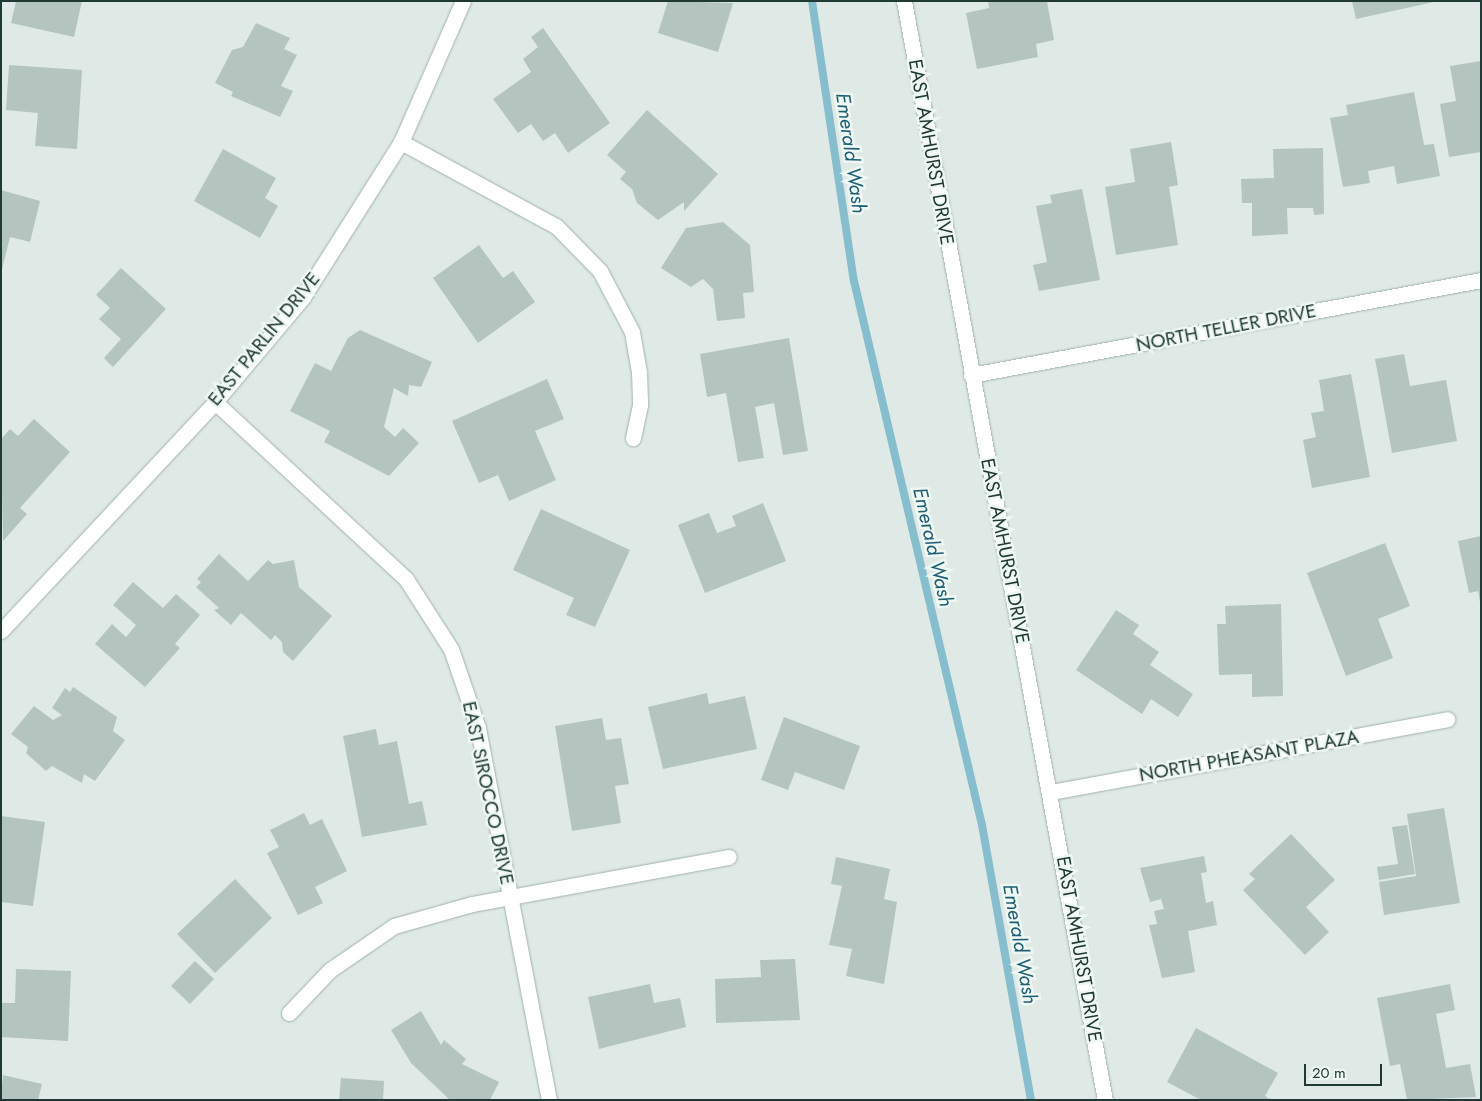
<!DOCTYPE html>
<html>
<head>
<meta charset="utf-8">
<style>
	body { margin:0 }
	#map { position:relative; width:1482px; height:1101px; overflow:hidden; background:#dfeae6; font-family:Jost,sans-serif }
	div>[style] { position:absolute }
	.stream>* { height:8px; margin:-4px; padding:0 4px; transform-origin:4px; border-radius:4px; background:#87bece }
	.building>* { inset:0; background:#b4c4bf }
	.roads { filter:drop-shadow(0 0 1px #a2b1ad) drop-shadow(0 0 1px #a2b1ad) }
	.minor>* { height:15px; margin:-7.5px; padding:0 7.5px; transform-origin:7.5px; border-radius:7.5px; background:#fff }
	span { translate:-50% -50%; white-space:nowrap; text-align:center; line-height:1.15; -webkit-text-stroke:5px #eff7f3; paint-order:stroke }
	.street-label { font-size:19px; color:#203934 }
	.water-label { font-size:20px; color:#1d5e73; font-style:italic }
	.frame { position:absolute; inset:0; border:2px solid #203934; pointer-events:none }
	.scale { position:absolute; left:1304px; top:1064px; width:78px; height:22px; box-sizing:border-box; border:2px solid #203934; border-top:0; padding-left:6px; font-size:15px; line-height:18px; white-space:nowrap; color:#203934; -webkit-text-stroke:4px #eff7f3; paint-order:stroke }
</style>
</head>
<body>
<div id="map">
	<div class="stream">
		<i style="left:812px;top:1px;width:283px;rotate:81.5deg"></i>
		<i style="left:854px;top:281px;width:559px;rotate:76.76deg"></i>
		<i style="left:982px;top:825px;width:279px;rotate:79.9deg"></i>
	</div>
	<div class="building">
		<i style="clip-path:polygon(16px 1px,82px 1px,74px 37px,11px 23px)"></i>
		<i style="clip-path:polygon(668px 1px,733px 3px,718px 52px,658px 33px)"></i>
		<i style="clip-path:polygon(988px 1px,1047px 1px,1054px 40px,1036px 44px,1038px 57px,977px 69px,966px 13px,989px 8px)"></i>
		<i style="clip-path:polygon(1352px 1px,1434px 1px,1434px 2px,1356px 19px)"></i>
		<i style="clip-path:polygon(256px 23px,290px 38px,284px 49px,297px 55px,281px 86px,293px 91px,280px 117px,231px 96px,233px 92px,215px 83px,232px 50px,243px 47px)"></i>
		<i style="clip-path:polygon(543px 28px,610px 123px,568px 153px,555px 133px,543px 141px,531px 124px,518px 133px,493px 99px,531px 72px,523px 59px,538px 47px,531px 37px)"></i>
		<i style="clip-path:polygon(1481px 61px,1481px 152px,1449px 157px,1440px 104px,1456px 101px,1450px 66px)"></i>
		<i style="clip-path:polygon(9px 65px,82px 70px,77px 149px,35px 146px,38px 113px,6px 110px)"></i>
		<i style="clip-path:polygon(1414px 92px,1424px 145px,1434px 144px,1440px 176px,1397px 184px,1394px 166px,1368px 171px,1370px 183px,1343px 187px,1330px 118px,1348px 115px,1346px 105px)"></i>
		<i style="clip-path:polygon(647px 110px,718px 174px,684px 211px,684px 202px,658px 220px,637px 203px,632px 189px,620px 179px,626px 172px,607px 155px)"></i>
		<i style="clip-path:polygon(1171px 142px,1178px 185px,1169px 187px,1178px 245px,1116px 255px,1105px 187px,1135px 182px,1130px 149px)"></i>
		<i style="clip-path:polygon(1323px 148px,1324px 214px,1314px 215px,1313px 208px,1287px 208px,1288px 234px,1252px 236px,1252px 203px,1242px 203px,1241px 179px,1274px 178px,1273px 149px)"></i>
		<i style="clip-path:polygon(223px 149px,276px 178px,265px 198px,278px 206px,260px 238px,194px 201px)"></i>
		<i style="clip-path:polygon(1082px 189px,1100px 280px,1039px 291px,1033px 265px,1047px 262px,1036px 206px,1052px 203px,1050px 195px)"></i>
		<i style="clip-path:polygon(1px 190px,40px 201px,30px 242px,10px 237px,2px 269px)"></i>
		<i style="clip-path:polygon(723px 222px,750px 245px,754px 292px,743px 293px,745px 318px,717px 321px,713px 289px,703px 279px,691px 287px,661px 268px,686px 228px)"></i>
		<i style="clip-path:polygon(479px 245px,503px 278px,513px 271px,535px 302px,478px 343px,433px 278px)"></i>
		<i style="clip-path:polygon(121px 268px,166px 309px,113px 367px,104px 358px,121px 339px,99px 319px,110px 308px,96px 295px)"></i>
		<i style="clip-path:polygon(360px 330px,432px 362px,421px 387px,409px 385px,408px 396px,394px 388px,384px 427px,395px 437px,403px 428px,419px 443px,389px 476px,324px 442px,330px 431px,290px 411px,315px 363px,331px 371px,348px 338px)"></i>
		<i style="clip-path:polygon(789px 338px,808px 451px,783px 455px,774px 403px,755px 407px,764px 458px,738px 462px,726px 393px,707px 397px,700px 354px)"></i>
		<i style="clip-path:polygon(1404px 354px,1410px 386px,1446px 380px,1457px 441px,1392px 453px,1375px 359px)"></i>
		<i style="clip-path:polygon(1351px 374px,1370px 477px,1312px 488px,1303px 440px,1316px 437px,1311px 413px,1324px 411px,1319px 380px)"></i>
		<i style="clip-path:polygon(547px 379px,564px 419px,535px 431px,556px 480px,509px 501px,498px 475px,479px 483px,452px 421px)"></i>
		<i style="clip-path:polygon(34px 419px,70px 452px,20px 508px,27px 514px,3px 541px,1px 439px,10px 429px,18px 436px)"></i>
		<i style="clip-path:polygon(763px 503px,786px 561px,705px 593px,678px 525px,709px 513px,717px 533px,736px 526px,732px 516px)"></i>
		<i style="clip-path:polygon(541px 509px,630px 550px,595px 627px,566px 615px,574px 598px,513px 570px)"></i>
		<i style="clip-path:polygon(1481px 536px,1481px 602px,1480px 602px,1478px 591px,1469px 593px,1458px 541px)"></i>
		<i style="clip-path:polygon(1385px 543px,1410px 606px,1378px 619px,1393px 658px,1346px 676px,1307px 573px)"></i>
		<i style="clip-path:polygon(219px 554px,248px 581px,268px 560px,273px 564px,294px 560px,299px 587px,332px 616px,293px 661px,283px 652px,282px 642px,275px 635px,271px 640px,241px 613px,231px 625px,214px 610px,219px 608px,196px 587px,201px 582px,197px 579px)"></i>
		<i style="clip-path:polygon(133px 582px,163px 608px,176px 594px,200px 615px,175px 644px,180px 648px,145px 687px,95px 644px,112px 624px,126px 637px,136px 625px,113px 605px)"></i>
		<i style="clip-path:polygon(1281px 604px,1283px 696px,1252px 697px,1252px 674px,1219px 675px,1217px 624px,1226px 624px,1225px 606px)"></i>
		<i style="clip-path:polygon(1116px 610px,1139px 625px,1133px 634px,1159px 652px,1150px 665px,1193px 694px,1178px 717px,1151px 699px,1142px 714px,1076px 670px)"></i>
		<i style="clip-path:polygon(73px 687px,117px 717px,113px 731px,125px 740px,95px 781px,84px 774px,82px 783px,52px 766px,46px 771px,26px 753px,28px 747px,11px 734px,34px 706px,53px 720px,62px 715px,52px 708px,65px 688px,70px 692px)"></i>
		<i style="clip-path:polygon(707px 693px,709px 704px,745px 696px,757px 749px,663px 769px,648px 707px)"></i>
		<i style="clip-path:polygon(784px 717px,860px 746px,844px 790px,795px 772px,788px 790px,761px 780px)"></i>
		<i style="clip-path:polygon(602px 718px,606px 740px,621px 738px,629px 784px,615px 786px,621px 823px,572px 831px,555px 726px)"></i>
		<i style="clip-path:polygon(376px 729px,379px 745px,397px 741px,409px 804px,422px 801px,427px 825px,362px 837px,343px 736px)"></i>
		<i style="clip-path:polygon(1444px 808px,1460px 903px,1384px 915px,1379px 882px,1416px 876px,1407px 814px)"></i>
		<i style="clip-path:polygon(304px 813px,310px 825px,322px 819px,347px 871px,315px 887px,323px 903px,298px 915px,267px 853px,279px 847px,270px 830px)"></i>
		<i style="clip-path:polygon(1px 816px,45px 822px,33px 906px,1px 902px)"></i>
		<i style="clip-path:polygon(1407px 825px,1415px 874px,1379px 880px,1377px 867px,1398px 864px,1392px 827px)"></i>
		<i style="clip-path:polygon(1291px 834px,1335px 880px,1306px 907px,1329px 932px,1305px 955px,1243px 890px,1255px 879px,1249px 874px)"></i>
		<i style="clip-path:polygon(1204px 856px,1207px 872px,1201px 873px,1206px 903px,1213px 901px,1217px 925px,1188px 931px,1195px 972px,1162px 978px,1149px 925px,1157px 924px,1154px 911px,1164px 909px,1161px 899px,1150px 902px,1140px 868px)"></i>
		<i style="clip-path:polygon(836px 857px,890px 869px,884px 899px,897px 902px,884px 984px,846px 976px,852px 949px,829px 945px,842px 886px,831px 884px)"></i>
		<i style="clip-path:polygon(235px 879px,272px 918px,215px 973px,177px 934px)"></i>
		<i style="clip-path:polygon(795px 959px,800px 1020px,716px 1023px,715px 979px,761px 977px,760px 960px)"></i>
		<i style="clip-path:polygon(195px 961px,214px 979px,190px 1004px,171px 986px)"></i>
		<i style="clip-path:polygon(16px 969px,71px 971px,68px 1041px,1px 1037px,1px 1003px,15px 1003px)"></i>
		<i style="clip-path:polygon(650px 984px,654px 1003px,680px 998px,686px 1027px,599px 1049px,588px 997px)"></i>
		<i style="clip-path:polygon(1450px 984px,1455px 1010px,1436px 1014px,1446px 1068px,1470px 1064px,1476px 1097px,1407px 1100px,1400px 1064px,1390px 1066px,1377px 998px)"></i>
		<i style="clip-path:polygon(421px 1011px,441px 1045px,444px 1040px,466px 1059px,462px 1064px,499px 1082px,490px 1100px,450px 1100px,411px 1063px,391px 1030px)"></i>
		<i style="clip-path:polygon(1196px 1028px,1278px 1073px,1265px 1096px,1271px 1100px,1201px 1100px,1167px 1082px)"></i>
		<i style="clip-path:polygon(3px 1075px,42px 1084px,38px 1100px,1px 1100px)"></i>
		<i style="clip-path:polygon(341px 1078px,384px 1081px,383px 1100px,339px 1100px)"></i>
	</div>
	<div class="roads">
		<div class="minor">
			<i style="left:904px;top:1px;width:1117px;rotate:79.64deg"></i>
			<i style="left:401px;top:142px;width:176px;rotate:28.5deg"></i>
			<i style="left:556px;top:226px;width:63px;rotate:45.6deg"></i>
			<i style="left:600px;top:271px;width:69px;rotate:62.3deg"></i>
			<i style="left:632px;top:332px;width:41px;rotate:80.1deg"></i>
			<i style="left:639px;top:372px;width:33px;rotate:88deg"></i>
			<i style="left:640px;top:405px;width:34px;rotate:102deg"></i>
			<i style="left:971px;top:375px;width:519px;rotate:-10.55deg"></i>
			<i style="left:215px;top:402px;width:260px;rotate:42.8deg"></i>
			<i style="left:406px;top:579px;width:83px;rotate:57.3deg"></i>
			<i style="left:451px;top:649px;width:83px;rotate:71.1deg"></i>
			<i style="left:478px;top:728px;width:379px;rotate:79.2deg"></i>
			<i style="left:1px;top:631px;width:313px;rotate:-46.9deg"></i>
			<i style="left:215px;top:402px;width:137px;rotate:-50deg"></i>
			<i style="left:303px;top:297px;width:183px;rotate:-57.7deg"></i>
			<i style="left:401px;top:142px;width:154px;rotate:-66.3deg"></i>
			<i style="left:1051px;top:792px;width:403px;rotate:-10.4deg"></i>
			<i style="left:289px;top:1013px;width:59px;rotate:-46.4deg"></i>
			<i style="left:330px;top:970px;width:78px;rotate:-34.5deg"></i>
			<i style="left:394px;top:926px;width:81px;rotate:-15.8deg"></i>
			<i style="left:472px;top:904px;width:261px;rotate:-10.4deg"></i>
		</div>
	</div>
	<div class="street-label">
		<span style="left:931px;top:152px;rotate:80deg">EAST AMHURST DRIVE</span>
		<span style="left:1226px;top:328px;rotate:-11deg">NORTH TELLER DRIVE</span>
		<span style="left:264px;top:339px;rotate:-51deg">EAST PARLIN DRIVE</span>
		<span style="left:1005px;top:551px;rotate:79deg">EAST AMHURST DRIVE</span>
		<span style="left:1249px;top:756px;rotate:-10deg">NORTH PHEASANT PLAZA</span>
		<span style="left:488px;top:793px;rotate:78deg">EAST SIROCCO DRIVE</span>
		<span style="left:1079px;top:949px;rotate:80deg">EAST AMHURST DRIVE</span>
	</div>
	<div class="water-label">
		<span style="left:851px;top:153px;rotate:82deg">Emerald Wash</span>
		<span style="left:933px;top:547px;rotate:77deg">Emerald Wash</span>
		<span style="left:1020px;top:944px;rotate:80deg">Emerald Wash</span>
	</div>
	<div class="frame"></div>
	<div class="scale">20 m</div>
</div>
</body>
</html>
